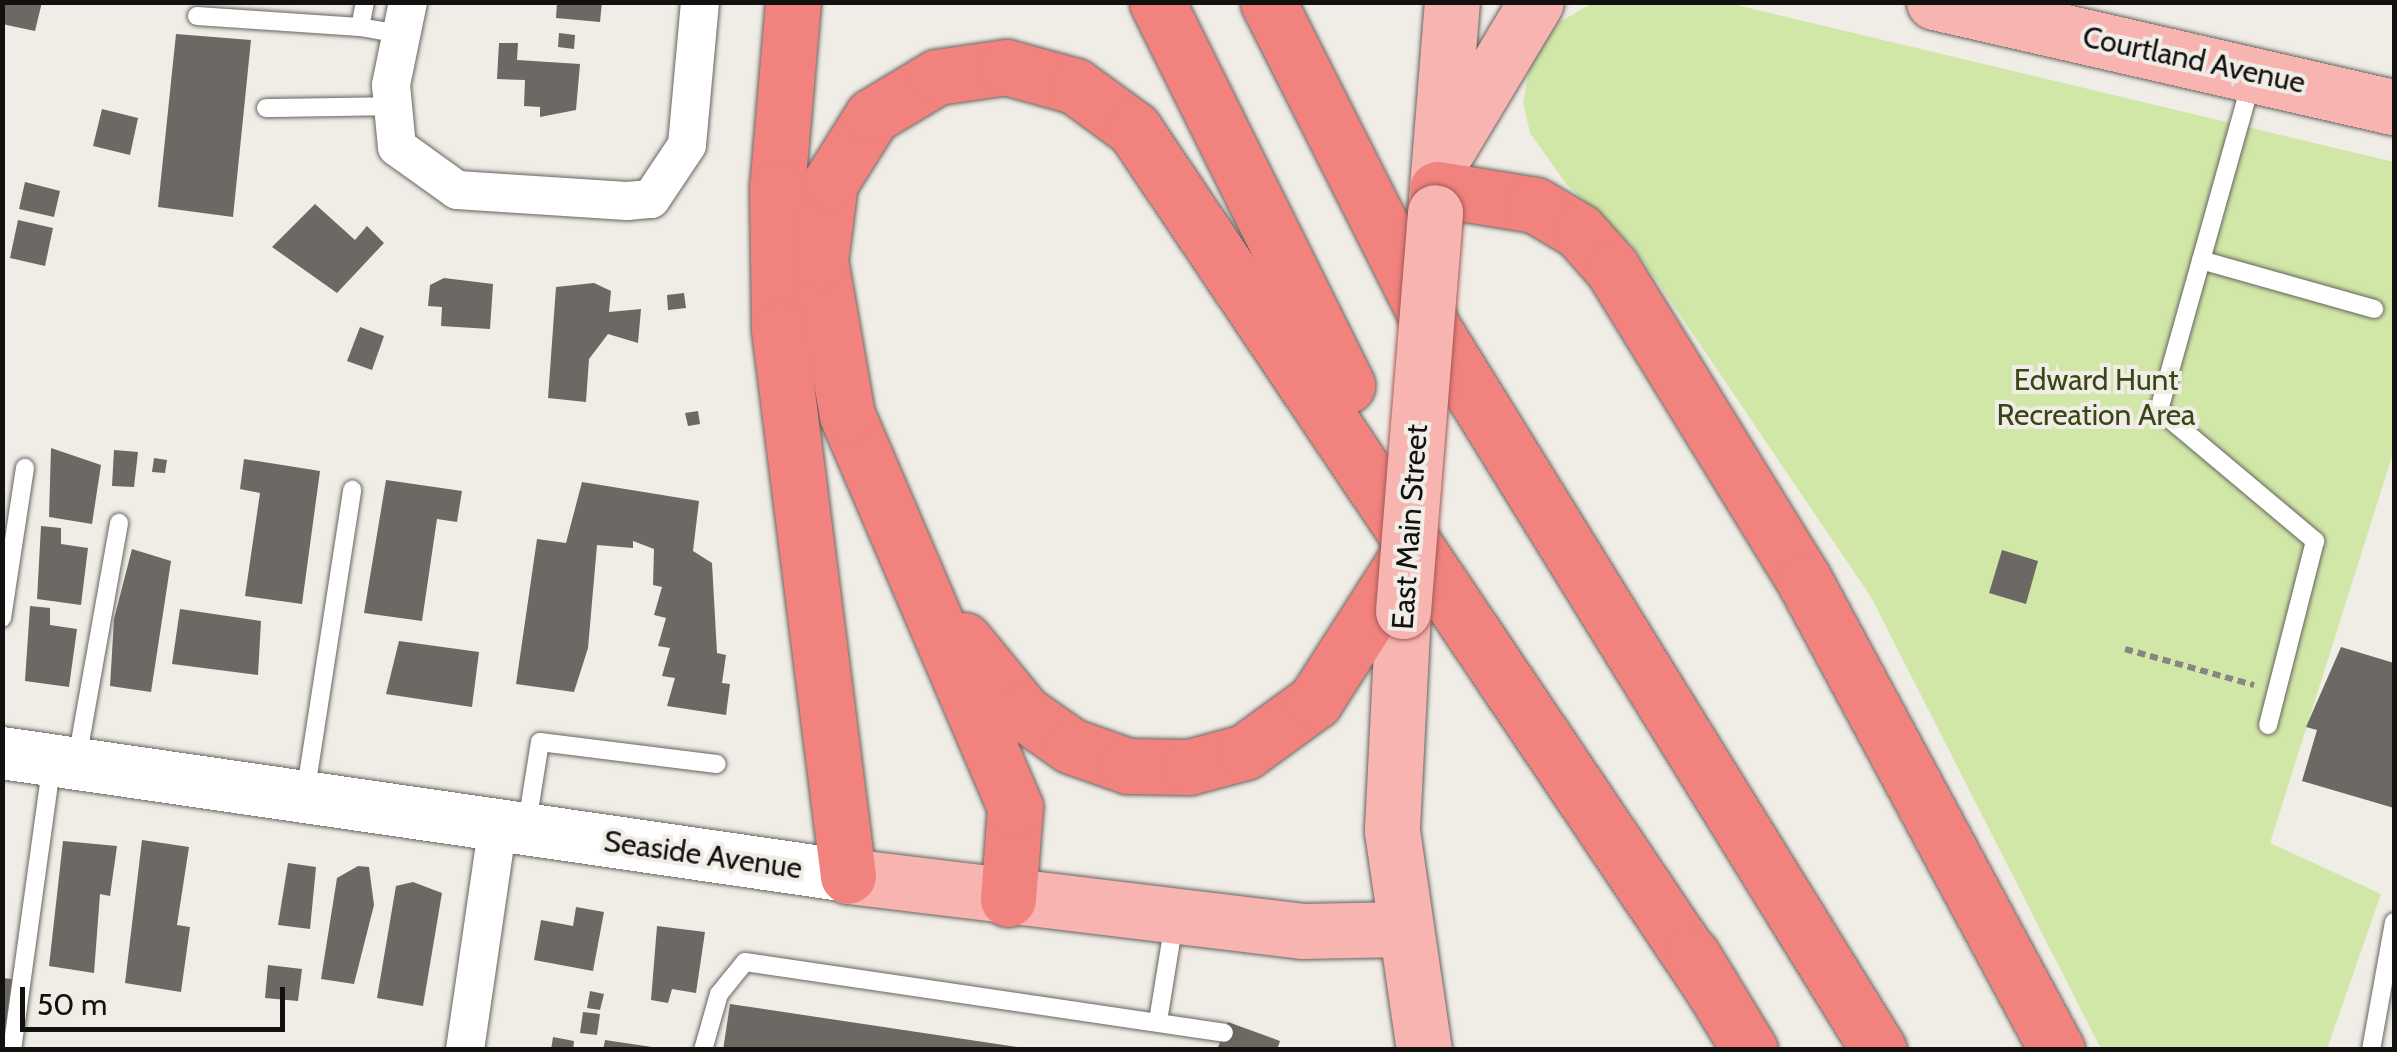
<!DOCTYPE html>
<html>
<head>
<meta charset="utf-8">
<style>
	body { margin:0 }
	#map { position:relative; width:2397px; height:1052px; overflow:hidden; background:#f0ece6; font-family:Cabin,sans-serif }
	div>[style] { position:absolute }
	.green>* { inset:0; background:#d1e7a7 }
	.building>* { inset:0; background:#6c6863 }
	.path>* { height:6px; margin-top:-3px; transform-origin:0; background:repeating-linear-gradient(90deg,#898682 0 8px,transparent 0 13px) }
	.roads { filter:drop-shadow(0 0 2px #67645f) drop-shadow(0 0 2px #67645f) }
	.service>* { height:18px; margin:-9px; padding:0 9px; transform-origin:9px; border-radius:9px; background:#fff }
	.minor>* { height:38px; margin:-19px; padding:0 19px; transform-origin:19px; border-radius:19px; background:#fff }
	.secondary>* { height:52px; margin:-26px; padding:0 26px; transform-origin:26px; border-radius:26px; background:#fff }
	.primary>* { height:55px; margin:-27.5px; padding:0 27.5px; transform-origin:27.5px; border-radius:27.5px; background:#f7b4b1 }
	.motorway>* { height:55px; margin:-27.5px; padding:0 27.5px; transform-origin:27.5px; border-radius:27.5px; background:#f1827d }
	.bridges { filter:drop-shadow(0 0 2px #a35a56) drop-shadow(0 0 2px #a35a56) }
	.primary-bridge>* { height:55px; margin:-27.5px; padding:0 27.5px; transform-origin:27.5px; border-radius:27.5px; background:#f7b4b1 }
	span { translate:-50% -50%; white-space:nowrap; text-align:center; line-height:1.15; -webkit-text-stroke:8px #f0ece6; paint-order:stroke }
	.street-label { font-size:30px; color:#13110f }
	.park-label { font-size:30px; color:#384615 }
	.frame { position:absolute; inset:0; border:5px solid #13110f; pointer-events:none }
	.scale { position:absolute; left:20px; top:987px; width:265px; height:45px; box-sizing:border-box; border:5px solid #13110f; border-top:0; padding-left:12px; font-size:30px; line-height:35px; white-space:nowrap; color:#13110f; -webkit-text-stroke:8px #f0ece6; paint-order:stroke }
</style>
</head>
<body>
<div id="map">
	<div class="green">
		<i style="clip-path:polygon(1595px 2px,1728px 3px,2394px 162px,2394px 450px,2270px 843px,2381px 894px,2327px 1049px,2101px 1049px,1871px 597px,1634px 247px,1567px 185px,1530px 133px,1523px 102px,1531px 60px,1559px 22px)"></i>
	</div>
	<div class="building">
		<i style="clip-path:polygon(2px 2px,42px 2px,35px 31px,2px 24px)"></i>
		<i style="clip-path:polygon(557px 2px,602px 2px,600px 22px,556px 18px)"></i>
		<i style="clip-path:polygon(559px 33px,575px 35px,574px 49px,558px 47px)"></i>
		<i style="clip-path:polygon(176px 34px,251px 40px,233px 217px,158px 207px)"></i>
		<i style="clip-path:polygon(499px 43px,518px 43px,517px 60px,580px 64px,576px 110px,540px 117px,540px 107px,524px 106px,525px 80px,497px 79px)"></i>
		<i style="clip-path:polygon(102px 109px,138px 118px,130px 155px,93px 146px)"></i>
		<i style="clip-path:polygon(25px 182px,60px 191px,54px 217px,19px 209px)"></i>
		<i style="clip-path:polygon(315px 204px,355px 240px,367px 226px,384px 243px,337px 293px,272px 247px)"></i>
		<i style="clip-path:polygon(18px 220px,53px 228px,45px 266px,10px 258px)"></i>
		<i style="clip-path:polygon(444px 278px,493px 284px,490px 329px,441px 326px,442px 307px,428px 306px,430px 285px)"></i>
		<i style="clip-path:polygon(594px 283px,611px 291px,609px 312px,641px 309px,638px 343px,608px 334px,589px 359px,586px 402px,548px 398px,556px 287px)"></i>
		<i style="clip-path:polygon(684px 293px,686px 308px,668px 310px,667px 295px)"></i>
		<i style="clip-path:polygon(360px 327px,384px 336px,372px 370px,347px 361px)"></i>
		<i style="clip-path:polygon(698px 411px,700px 424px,688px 426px,685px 413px)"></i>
		<i style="clip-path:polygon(51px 448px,101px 465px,92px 524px,49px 517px)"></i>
		<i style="clip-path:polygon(114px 450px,138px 452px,134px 487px,112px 486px)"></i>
		<i style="clip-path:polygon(154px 458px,167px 460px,165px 473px,152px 472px)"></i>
		<i style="clip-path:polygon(244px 459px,320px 471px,302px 604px,245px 596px,260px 493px,240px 489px)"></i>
		<i style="clip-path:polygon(386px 480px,462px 491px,457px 522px,437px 519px,422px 621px,364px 613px)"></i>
		<i style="clip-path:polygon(582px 482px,699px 501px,693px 551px,712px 563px,717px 653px,726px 655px,722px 683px,730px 684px,726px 715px,667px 706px,675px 678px,662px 676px,670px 648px,658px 646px,666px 618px,654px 615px,662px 587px,653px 585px,654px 549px,633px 541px,633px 548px,597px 545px,588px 648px,574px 692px,516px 684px,537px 539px,566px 543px)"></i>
		<i style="clip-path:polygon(41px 526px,61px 528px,61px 544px,88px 548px,81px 605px,37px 599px)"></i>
		<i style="clip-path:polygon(132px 549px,171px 561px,151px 692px,110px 686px,114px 619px)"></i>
		<i style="clip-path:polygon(2002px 550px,2038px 561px,2026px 604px,1989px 593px)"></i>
		<i style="clip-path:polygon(30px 606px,50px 608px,50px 625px,77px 629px,69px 687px,25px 681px)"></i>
		<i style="clip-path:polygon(180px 609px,261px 621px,258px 675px,172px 664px)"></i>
		<i style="clip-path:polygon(399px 641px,479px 652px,472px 707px,386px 694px)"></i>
		<i style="clip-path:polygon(2341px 647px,2394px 663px,2394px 808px,2302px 781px,2317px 730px,2306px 727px)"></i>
		<i style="clip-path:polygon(142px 840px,189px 847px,177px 925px,190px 927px,181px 992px,125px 983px)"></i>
		<i style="clip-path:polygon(63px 841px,117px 846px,110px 896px,100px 894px,94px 973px,49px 966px)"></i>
		<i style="clip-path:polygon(288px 863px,316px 867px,310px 929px,278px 925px)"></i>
		<i style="clip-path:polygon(358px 866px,369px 867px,374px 905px,354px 984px,321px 979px,337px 878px)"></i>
		<i style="clip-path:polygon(413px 882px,442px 893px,423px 1006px,377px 998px,396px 886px)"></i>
		<i style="clip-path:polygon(576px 907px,604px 912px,593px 971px,534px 960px,541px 920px,573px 926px)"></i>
		<i style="clip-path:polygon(657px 926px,705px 932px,696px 993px,672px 989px,668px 1003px,651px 1000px)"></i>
		<i style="clip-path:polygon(268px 965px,302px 969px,298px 1001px,265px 998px)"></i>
		<i style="clip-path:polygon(2px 978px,12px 979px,5px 1031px,2px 1031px)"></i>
		<i style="clip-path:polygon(590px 991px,604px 994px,600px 1010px,587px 1008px)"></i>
		<i style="clip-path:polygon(730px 1004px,1017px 1047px,1017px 1050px,723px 1050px)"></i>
		<i style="clip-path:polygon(583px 1012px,600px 1014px,597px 1035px,580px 1033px)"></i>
		<i style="clip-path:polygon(1228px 1022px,1280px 1041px,1277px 1050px,1217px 1050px)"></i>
		<i style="clip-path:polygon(553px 1037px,574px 1041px,573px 1050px,551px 1050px)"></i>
		<i style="clip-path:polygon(605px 1040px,652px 1047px,652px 1050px,603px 1050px)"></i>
	</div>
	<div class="path">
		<i style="left:2125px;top:649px;width:134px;rotate:15.6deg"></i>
	</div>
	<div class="roads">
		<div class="service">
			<i style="left:365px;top:2px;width:25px;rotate:101deg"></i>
			<i style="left:360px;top:27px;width:41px;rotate:9.9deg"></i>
			<i style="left:197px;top:16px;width:163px;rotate:3.9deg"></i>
			<i style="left:2252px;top:79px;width:344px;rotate:105.7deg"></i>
			<i style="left:2159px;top:410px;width:204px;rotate:40deg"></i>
			<i style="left:2315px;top:541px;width:190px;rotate:104.3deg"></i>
			<i style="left:266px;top:108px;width:126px;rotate:-0.9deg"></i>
			<i style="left:2201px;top:260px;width:180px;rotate:15.8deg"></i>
			<i style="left:2px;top:618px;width:152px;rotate:-81.3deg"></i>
			<i style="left:77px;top:759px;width:240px;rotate:-79.9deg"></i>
			<i style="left:305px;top:795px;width:309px;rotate:-81.2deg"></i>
			<i style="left:527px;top:823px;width:82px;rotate:-80.9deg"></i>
			<i style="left:540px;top:742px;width:178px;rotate:7.1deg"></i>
			<i style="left:1158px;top:1021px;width:100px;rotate:-80.8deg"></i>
			<i style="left:12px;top:1050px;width:290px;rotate:-82.1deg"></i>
			<i style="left:703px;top:1050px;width:58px;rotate:-74.1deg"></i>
			<i style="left:719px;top:994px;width:41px;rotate:-50.9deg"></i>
			<i style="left:745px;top:962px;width:484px;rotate:8.4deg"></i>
			<i style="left:2371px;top:1050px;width:130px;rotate:-79.8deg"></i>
		</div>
		<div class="minor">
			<i style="left:408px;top:2px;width:85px;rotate:101.6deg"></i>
			<i style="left:391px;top:85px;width:62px;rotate:84.5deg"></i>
			<i style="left:397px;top:147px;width:74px;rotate:35.6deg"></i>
			<i style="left:457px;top:190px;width:170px;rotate:3.7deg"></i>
			<i style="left:627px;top:201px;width:24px;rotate:-5deg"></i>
			<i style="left:651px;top:199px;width:65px;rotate:-56.3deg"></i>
			<i style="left:687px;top:145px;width:144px;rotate:-84.8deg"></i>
			<i style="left:465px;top:1050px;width:227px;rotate:-81.7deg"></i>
		</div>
		<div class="secondary">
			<i style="left:2px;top:753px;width:855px;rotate:8.27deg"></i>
		</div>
		<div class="primary">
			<i style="left:1934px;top:2px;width:472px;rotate:12.9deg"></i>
			<i style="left:1448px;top:149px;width:171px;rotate:-59.1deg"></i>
			<i style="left:1435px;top:212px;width:211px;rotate:-85.4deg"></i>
			<i style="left:1403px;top:611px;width:220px;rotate:92.9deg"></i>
			<i style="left:1392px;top:831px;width:221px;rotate:81.7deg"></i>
			<i style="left:848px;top:876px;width:457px;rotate:6.9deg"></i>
			<i style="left:1302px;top:931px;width:104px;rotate:-1.1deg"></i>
		</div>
		<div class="motorway">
			<i style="left:793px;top:2px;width:186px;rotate:94.9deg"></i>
			<i style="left:777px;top:187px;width:142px;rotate:89.2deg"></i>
			<i style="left:779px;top:329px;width:551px;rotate:82.81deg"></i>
			<i style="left:1157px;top:2px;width:428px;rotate:63.6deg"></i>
			<i style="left:1268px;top:2px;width:370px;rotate:63.2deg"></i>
			<i style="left:1435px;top:332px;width:844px;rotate:58.27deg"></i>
			<i style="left:1437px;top:189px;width:99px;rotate:9.3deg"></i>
			<i style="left:1535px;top:205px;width:51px;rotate:30.6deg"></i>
			<i style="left:1579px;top:231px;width:50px;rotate:48.3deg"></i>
			<i style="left:1612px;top:268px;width:366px;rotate:58.4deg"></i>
			<i style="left:1804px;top:580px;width:534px;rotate:61.71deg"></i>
			<i style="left:964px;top:640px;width:94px;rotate:50.6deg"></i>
			<i style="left:1024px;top:713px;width:57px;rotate:35.1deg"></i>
			<i style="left:1071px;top:746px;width:60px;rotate:19.3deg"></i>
			<i style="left:1128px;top:766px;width:61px;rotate:0.9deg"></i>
			<i style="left:1189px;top:767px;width:58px;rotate:-15deg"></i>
			<i style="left:1245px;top:752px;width:87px;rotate:-36.1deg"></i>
			<i style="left:1315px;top:701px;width:169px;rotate:-57.3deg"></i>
			<i style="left:1008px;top:899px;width:92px;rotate:-85.6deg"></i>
			<i style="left:1015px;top:807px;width:426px;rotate:-113.2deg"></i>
			<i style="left:847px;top:415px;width:156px;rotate:-99.9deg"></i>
			<i style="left:820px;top:261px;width:79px;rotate:-82.7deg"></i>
			<i style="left:830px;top:183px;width:79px;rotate:-57.9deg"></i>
			<i style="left:872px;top:116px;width:76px;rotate:-31deg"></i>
			<i style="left:937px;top:77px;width:70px;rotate:-8.2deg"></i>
			<i style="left:1006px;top:67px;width:72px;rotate:15.4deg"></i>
			<i style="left:1075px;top:86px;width:73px;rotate:36.1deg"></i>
			<i style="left:1134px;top:129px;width:1033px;rotate:56.05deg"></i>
			<i style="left:1692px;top:955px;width:111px;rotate:58.6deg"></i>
		</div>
	</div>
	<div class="bridges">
		<div class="primary-bridge">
			<i style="left:1403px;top:611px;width:400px;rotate:-85.4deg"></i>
		</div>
	</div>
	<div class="street-label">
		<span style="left:2194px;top:60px;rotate:12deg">Courtland Avenue</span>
		<span style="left:1410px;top:527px;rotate:-86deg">East Main Street</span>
		<span style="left:703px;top:855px;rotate:8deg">Seaside Avenue</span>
	</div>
	<div class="park-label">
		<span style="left:2096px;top:397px">Edward Hunt<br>Recreation Area</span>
	</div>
	<div class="frame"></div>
	<div class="scale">50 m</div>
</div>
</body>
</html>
